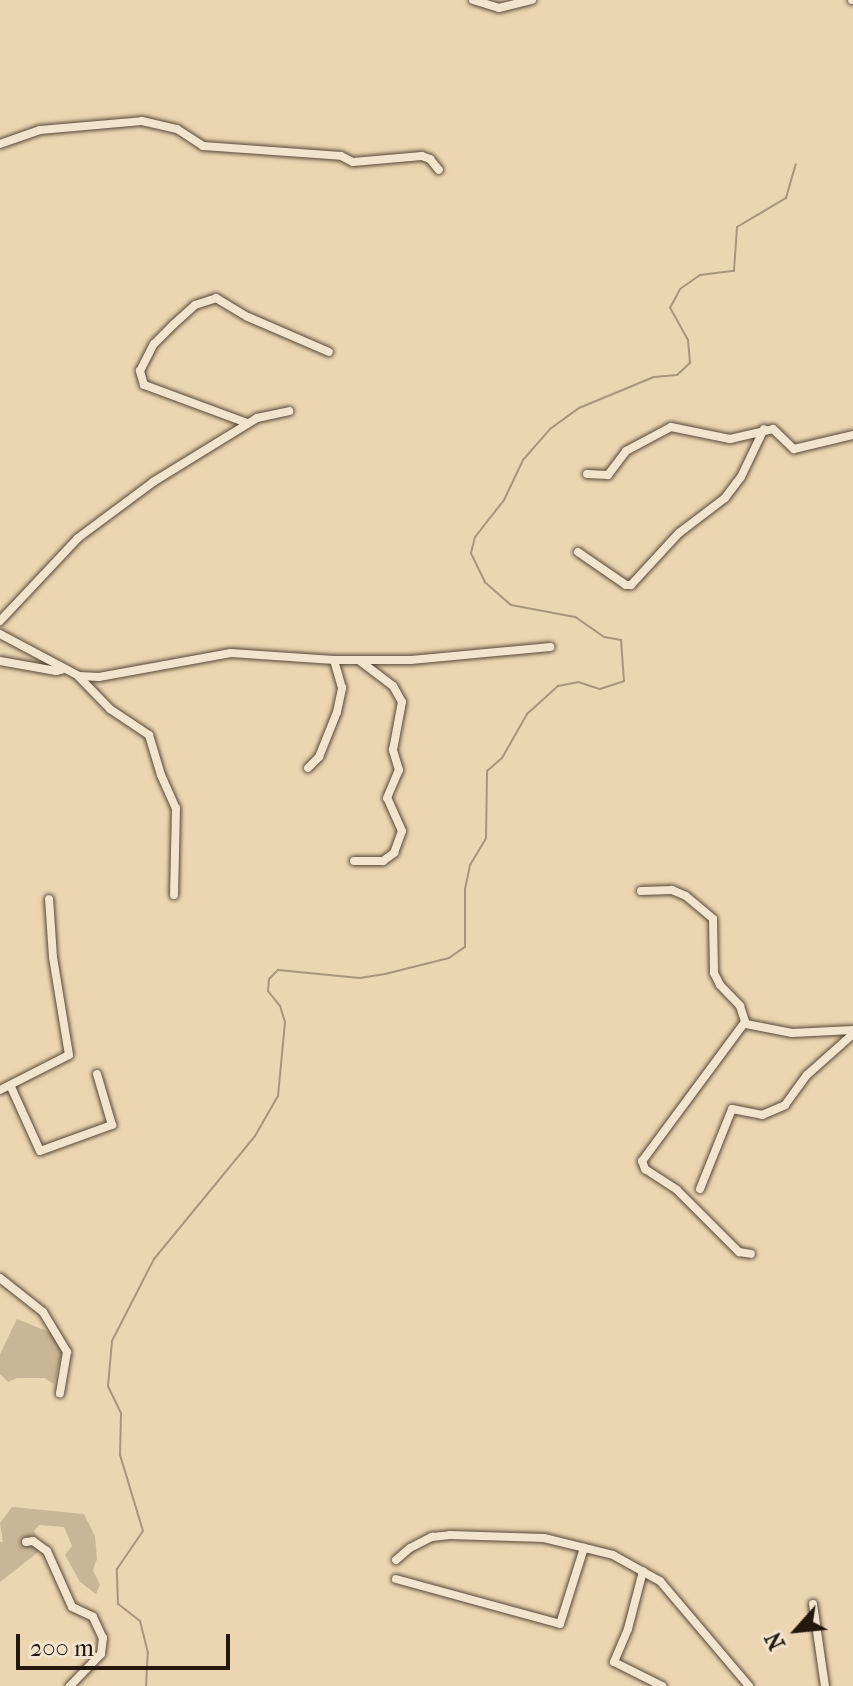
<!DOCTYPE html>
<html>
<head>
<meta charset="utf-8">
<style>
	body { margin:0 }
	#map { position:relative; width:853px; height:1686px; overflow:hidden; background:#ecd6b2; font-family:"IM FELL French Canon",serif }
	div>[style] { position:absolute }
	.green>* { inset:0; background:#cab696 }
	.stream>* { height:2px; margin:-1px; padding:0 1px; transform-origin:1px; border-radius:1px; background:#a8957a }
	.roads { filter:drop-shadow(0 0 2px #554737) drop-shadow(0 0 2px #554737) }
	.minor>* { height:8px; margin:-4px; padding:0 4px; transform-origin:4px; border-radius:4px; background:#f3e4cd }
	span { translate:-50% -50%; white-space:nowrap; text-align:center; line-height:1.15; -webkit-text-stroke:6px #f3e4cd; paint-order:stroke }
	.north { position:absolute; left:757px; top:1590px; width:80px; height:80px; -webkit-text-stroke:6px #f3e4cd; paint-order:stroke; rotate:243deg; font-size:22px; font-weight:700; line-height:32px; text-align:center; color:#23170e }
	.north::after { content:''; display:block; margin:auto; width:28px; height:36px; background:#23170e; clip-path:polygon(50% 0,100% 100%,50% 72%,0 100%) }
	.scale { position:absolute; left:16px; top:1634px; width:214px; height:36px; box-sizing:border-box; border:4px solid #23170e; border-top:0; padding-left:10px; font-size:24px; line-height:28px; white-space:nowrap; color:#23170e; -webkit-text-stroke:6px #f3e4cd; paint-order:stroke }
</style>
</head>
<body>
<div id="map">
	<div class="green">
		<i style="clip-path:polygon(17px 1319px,51px 1333px,62px 1352px,54px 1384px,44px 1378px,17px 1378px,8px 1382px,0 1374px,0 1354px)"></i>
		<i style="clip-path:polygon(12px 1507px,84px 1514px,95px 1536px,97px 1559px,93px 1570px,100px 1585px,96px 1594px,80px 1582px,65px 1555px,72px 1546px,64px 1527px,39px 1525px,34px 1531px,42px 1549px,0 1582px,0 1542px,3px 1542px,0 1523px)"></i>
	</div>
	<div class="stream">
		<i style="left:146px;top:1686px;width:33px;rotate:-87deg"></i>
		<i style="left:148px;top:1653px;width:33px;rotate:-104deg"></i>
		<i style="left:140px;top:1621px;width:28px;rotate:-142deg"></i>
		<i style="left:118px;top:1604px;width:35px;rotate:-92deg"></i>
		<i style="left:117px;top:1569px;width:46px;rotate:-55.6deg"></i>
		<i style="left:143px;top:1531px;width:79px;rotate:-106.8deg"></i>
		<i style="left:120px;top:1455px;width:42px;rotate:-88.6deg"></i>
		<i style="left:121px;top:1413px;width:30px;rotate:-116deg"></i>
		<i style="left:108px;top:1386px;width:45px;rotate:-84.9deg"></i>
		<i style="left:112px;top:1341px;width:92px;rotate:-62.9deg"></i>
		<i style="left:154px;top:1259px;width:159px;rotate:-50.6deg"></i>
		<i style="left:255px;top:1136px;width:46px;rotate:-60.1deg"></i>
		<i style="left:278px;top:1096px;width:74px;rotate:-84.6deg"></i>
		<i style="left:285px;top:1022px;width:17px;rotate:-107deg"></i>
		<i style="left:280px;top:1006px;width:19px;rotate:-129deg"></i>
		<i style="left:268px;top:991px;width:12px;rotate:-85deg"></i>
		<i style="left:269px;top:979px;width:13px;rotate:-45deg"></i>
		<i style="left:278px;top:970px;width:82px;rotate:5.6deg"></i>
		<i style="left:360px;top:978px;width:25px;rotate:-9deg"></i>
		<i style="left:385px;top:974px;width:66px;rotate:-14deg"></i>
		<i style="left:449px;top:958px;width:19px;rotate:-35deg"></i>
		<i style="left:465px;top:947px;width:58px;rotate:-90deg"></i>
		<i style="left:465px;top:889px;width:25px;rotate:-78deg"></i>
		<i style="left:470px;top:865px;width:31px;rotate:-59deg"></i>
		<i style="left:486px;top:838px;width:67px;rotate:-89.1deg"></i>
		<i style="left:487px;top:771px;width:20px;rotate:-41deg"></i>
		<i style="left:502px;top:758px;width:51px;rotate:-60.4deg"></i>
		<i style="left:527px;top:714px;width:42px;rotate:-42.1deg"></i>
		<i style="left:558px;top:686px;width:20px;rotate:-11deg"></i>
		<i style="left:578px;top:682px;width:23px;rotate:18deg"></i>
		<i style="left:600px;top:689px;width:25px;rotate:-18deg"></i>
		<i style="left:624px;top:681px;width:41px;rotate:-94.2deg"></i>
		<i style="left:621px;top:640px;width:17px;rotate:-170deg"></i>
		<i style="left:604px;top:637px;width:35px;rotate:-145deg"></i>
		<i style="left:575px;top:617px;width:65px;rotate:-169.4deg"></i>
		<i style="left:511px;top:605px;width:35px;rotate:-139deg"></i>
		<i style="left:485px;top:582px;width:32px;rotate:-116deg"></i>
		<i style="left:471px;top:553px;width:16px;rotate:-76deg"></i>
		<i style="left:475px;top:537px;width:47px;rotate:-51.9deg"></i>
		<i style="left:504px;top:500px;width:44px;rotate:-64.6deg"></i>
		<i style="left:523px;top:460px;width:41px;rotate:-48.9deg"></i>
		<i style="left:550px;top:429px;width:36px;rotate:-36deg"></i>
		<i style="left:579px;top:408px;width:81px;rotate:-22.5deg"></i>
		<i style="left:654px;top:377px;width:23px;rotate:-5deg"></i>
		<i style="left:677px;top:375px;width:18px;rotate:-43deg"></i>
		<i style="left:690px;top:363px;width:23px;rotate:-95deg"></i>
		<i style="left:688px;top:340px;width:37px;rotate:-119deg"></i>
		<i style="left:670px;top:308px;width:21px;rotate:-62deg"></i>
		<i style="left:680px;top:289px;width:24px;rotate:-35deg"></i>
		<i style="left:700px;top:275px;width:34px;rotate:-7deg"></i>
		<i style="left:734px;top:271px;width:44px;rotate:-86.1deg"></i>
		<i style="left:737px;top:227px;width:57px;rotate:-30.6deg"></i>
		<i style="left:786px;top:198px;width:35px;rotate:-74deg"></i>
	</div>
	<div class="roads">
		<div class="minor">
			<i style="left:473px;top:0;width:27px;rotate:17deg"></i>
			<i style="left:499px;top:8px;width:34px;rotate:-14deg"></i>
			<i style="left:852px;top:0;width:1px"></i>
			<i style="left:0;top:144px;width:42px;rotate:-19.3deg"></i>
			<i style="left:40px;top:130px;width:102px;rotate:-5deg"></i>
			<i style="left:142px;top:121px;width:36px;rotate:13deg"></i>
			<i style="left:177px;top:129px;width:31px;rotate:33deg"></i>
			<i style="left:203px;top:146px;width:138px;rotate:4.1deg"></i>
			<i style="left:341px;top:156px;width:13px;rotate:27deg"></i>
			<i style="left:353px;top:162px;width:69px;rotate:-5deg"></i>
			<i style="left:422px;top:156px;width:9px;rotate:21deg"></i>
			<i style="left:430px;top:159px;width:14px;rotate:51deg"></i>
			<i style="left:247px;top:423px;width:110px;rotate:-159.7deg"></i>
			<i style="left:144px;top:385px;width:15px;rotate:-106deg"></i>
			<i style="left:140px;top:371px;width:30px;rotate:-63deg"></i>
			<i style="left:154px;top:344px;width:28px;rotate:-45deg"></i>
			<i style="left:174px;top:324px;width:28px;rotate:-42deg"></i>
			<i style="left:195px;top:305px;width:22px;rotate:-18deg"></i>
			<i style="left:216px;top:298px;width:37px;rotate:31deg"></i>
			<i style="left:248px;top:317px;width:88px;rotate:23.4deg"></i>
			<i style="left:587px;top:474px;width:21px;rotate:3deg"></i>
			<i style="left:608px;top:475px;width:30px;rotate:-53deg"></i>
			<i style="left:626px;top:451px;width:51px;rotate:-28.1deg"></i>
			<i style="left:671px;top:427px;width:60px;rotate:11.5deg"></i>
			<i style="left:730px;top:439px;width:44px;rotate:-13.1deg"></i>
			<i style="left:773px;top:429px;width:29px;rotate:44deg"></i>
			<i style="left:794px;top:449px;width:61px;rotate:-13.3deg"></i>
			<i style="left:578px;top:552px;width:58px;rotate:34.5deg"></i>
			<i style="left:626px;top:585px;width:5px"></i>
			<i style="left:631px;top:585px;width:71px;rotate:-47.3deg"></i>
			<i style="left:679px;top:533px;width:58px;rotate:-37.3deg"></i>
			<i style="left:725px;top:498px;width:26px;rotate:-53deg"></i>
			<i style="left:741px;top:477px;width:53px;rotate:-64.4deg"></i>
			<i style="left:0;top:621px;width:114px;rotate:-46.8deg"></i>
			<i style="left:78px;top:538px;width:94px;rotate:-36.7deg"></i>
			<i style="left:153px;top:482px;width:122px;rotate:-31.6deg"></i>
			<i style="left:257px;top:418px;width:33px;rotate:-12deg"></i>
			<i style="left:0;top:634px;width:89px;rotate:28deg"></i>
			<i style="left:79px;top:676px;width:20px;rotate:3deg"></i>
			<i style="left:99px;top:677px;width:134px;rotate:-10.3deg"></i>
			<i style="left:231px;top:653px;width:103px;rotate:3.9deg"></i>
			<i style="left:334px;top:660px;width:77px"></i>
			<i style="left:411px;top:660px;width:140px;rotate:-5.3deg"></i>
			<i style="left:0;top:661px;width:57px;rotate:10.1deg"></i>
			<i style="left:56px;top:671px;width:9px;rotate:-13deg"></i>
			<i style="left:79px;top:677px;width:45px;rotate:45.9deg"></i>
			<i style="left:110px;top:709px;width:47px;rotate:33.7deg"></i>
			<i style="left:149px;top:735px;width:42px;rotate:73.3deg"></i>
			<i style="left:161px;top:775px;width:36px;rotate:66deg"></i>
			<i style="left:176px;top:808px;width:87px;rotate:91.3deg"></i>
			<i style="left:308px;top:768px;width:16px;rotate:-45deg"></i>
			<i style="left:319px;top:757px;width:48px;rotate:-68.2deg"></i>
			<i style="left:337px;top:712px;width:25px;rotate:-78deg"></i>
			<i style="left:342px;top:688px;width:29px;rotate:-106deg"></i>
			<i style="left:354px;top:861px;width:29px"></i>
			<i style="left:383px;top:861px;width:14px;rotate:-36deg"></i>
			<i style="left:394px;top:853px;width:23px;rotate:-70deg"></i>
			<i style="left:402px;top:831px;width:36px;rotate:-114deg"></i>
			<i style="left:387px;top:798px;width:30px;rotate:-67deg"></i>
			<i style="left:399px;top:770px;width:21px;rotate:-107deg"></i>
			<i style="left:393px;top:750px;width:49px;rotate:-79.4deg"></i>
			<i style="left:402px;top:702px;width:18px;rotate:-119deg"></i>
			<i style="left:393px;top:686px;width:41px;rotate:-142.9deg"></i>
			<i style="left:641px;top:891px;width:31px;rotate:-2deg"></i>
			<i style="left:672px;top:890px;width:15px;rotate:23deg"></i>
			<i style="left:686px;top:896px;width:35px;rotate:40deg"></i>
			<i style="left:713px;top:919px;width:54px;rotate:88.9deg"></i>
			<i style="left:714px;top:973px;width:13px;rotate:63deg"></i>
			<i style="left:720px;top:985px;width:29px;rotate:46deg"></i>
			<i style="left:740px;top:1006px;width:19px;rotate:72deg"></i>
			<i style="left:746px;top:1024px;width:47px;rotate:11.1deg"></i>
			<i style="left:792px;top:1033px;width:61px;rotate:-2.8deg"></i>
			<i style="left:745px;top:1022px;width:173px;rotate:126.5deg"></i>
			<i style="left:642px;top:1161px;width:9px;rotate:69deg"></i>
			<i style="left:645px;top:1169px;width:38px;rotate:33deg"></i>
			<i style="left:677px;top:1190px;width:88px;rotate:45deg"></i>
			<i style="left:739px;top:1252px;width:12px;rotate:9deg"></i>
			<i style="left:11px;top:1087px;width:70px;rotate:65.6deg"></i>
			<i style="left:40px;top:1151px;width:77px;rotate:-19.9deg"></i>
			<i style="left:112px;top:1125px;width:53px;rotate:-106.4deg"></i>
			<i style="left:0;top:1090px;width:77px;rotate:-26.9deg"></i>
			<i style="left:69px;top:1055px;width:99px;rotate:-99.3deg"></i>
			<i style="left:53px;top:957px;width:58px;rotate:-93.9deg"></i>
			<i style="left:700px;top:1189px;width:86px;rotate:-68.2deg"></i>
			<i style="left:732px;top:1109px;width:31px;rotate:11deg"></i>
			<i style="left:762px;top:1115px;width:25px;rotate:-23deg"></i>
			<i style="left:785px;top:1105px;width:37px;rotate:-54deg"></i>
			<i style="left:807px;top:1075px;width:62px;rotate:-41.7deg"></i>
			<i style="left:0;top:1278px;width:55px;rotate:38.3deg"></i>
			<i style="left:43px;top:1312px;width:47px;rotate:59deg"></i>
			<i style="left:67px;top:1352px;width:42px;rotate:99.7deg"></i>
			<i style="left:26px;top:1542px;width:7px;rotate:-8deg"></i>
			<i style="left:33px;top:1541px;width:17px;rotate:36deg"></i>
			<i style="left:47px;top:1551px;width:61px;rotate:65.9deg"></i>
			<i style="left:72px;top:1607px;width:23px;rotate:25deg"></i>
			<i style="left:93px;top:1617px;width:23px;rotate:65deg"></i>
			<i style="left:103px;top:1638px;width:16px;rotate:97deg"></i>
			<i style="left:101px;top:1654px;width:45px;rotate:134.1deg"></i>
			<i style="left:396px;top:1560px;width:18px;rotate:-41deg"></i>
			<i style="left:410px;top:1548px;width:25px;rotate:-27deg"></i>
			<i style="left:432px;top:1537px;width:18px;rotate:-6deg"></i>
			<i style="left:450px;top:1535px;width:94px;rotate:1.8deg"></i>
			<i style="left:544px;top:1538px;width:71px;rotate:13.8deg"></i>
			<i style="left:613px;top:1555px;width:54px;rotate:29deg"></i>
			<i style="left:660px;top:1581px;width:138px;rotate:49.7deg"></i>
			<i style="left:643px;top:1571px;width:60px;rotate:104.5deg"></i>
			<i style="left:628px;top:1629px;width:36px;rotate:113deg"></i>
			<i style="left:614px;top:1662px;width:54px;rotate:26.6deg"></i>
			<i style="left:396px;top:1579px;width:170px;rotate:15.3deg"></i>
			<i style="left:560px;top:1624px;width:80px;rotate:-72.5deg"></i>
			<i style="left:813px;top:1604px;width:83px;rotate:81.7deg"></i>
		</div>
	</div>
	<div class="north">N</div>
	<div class="scale">200 m</div>
</div>
</body>
</html>
